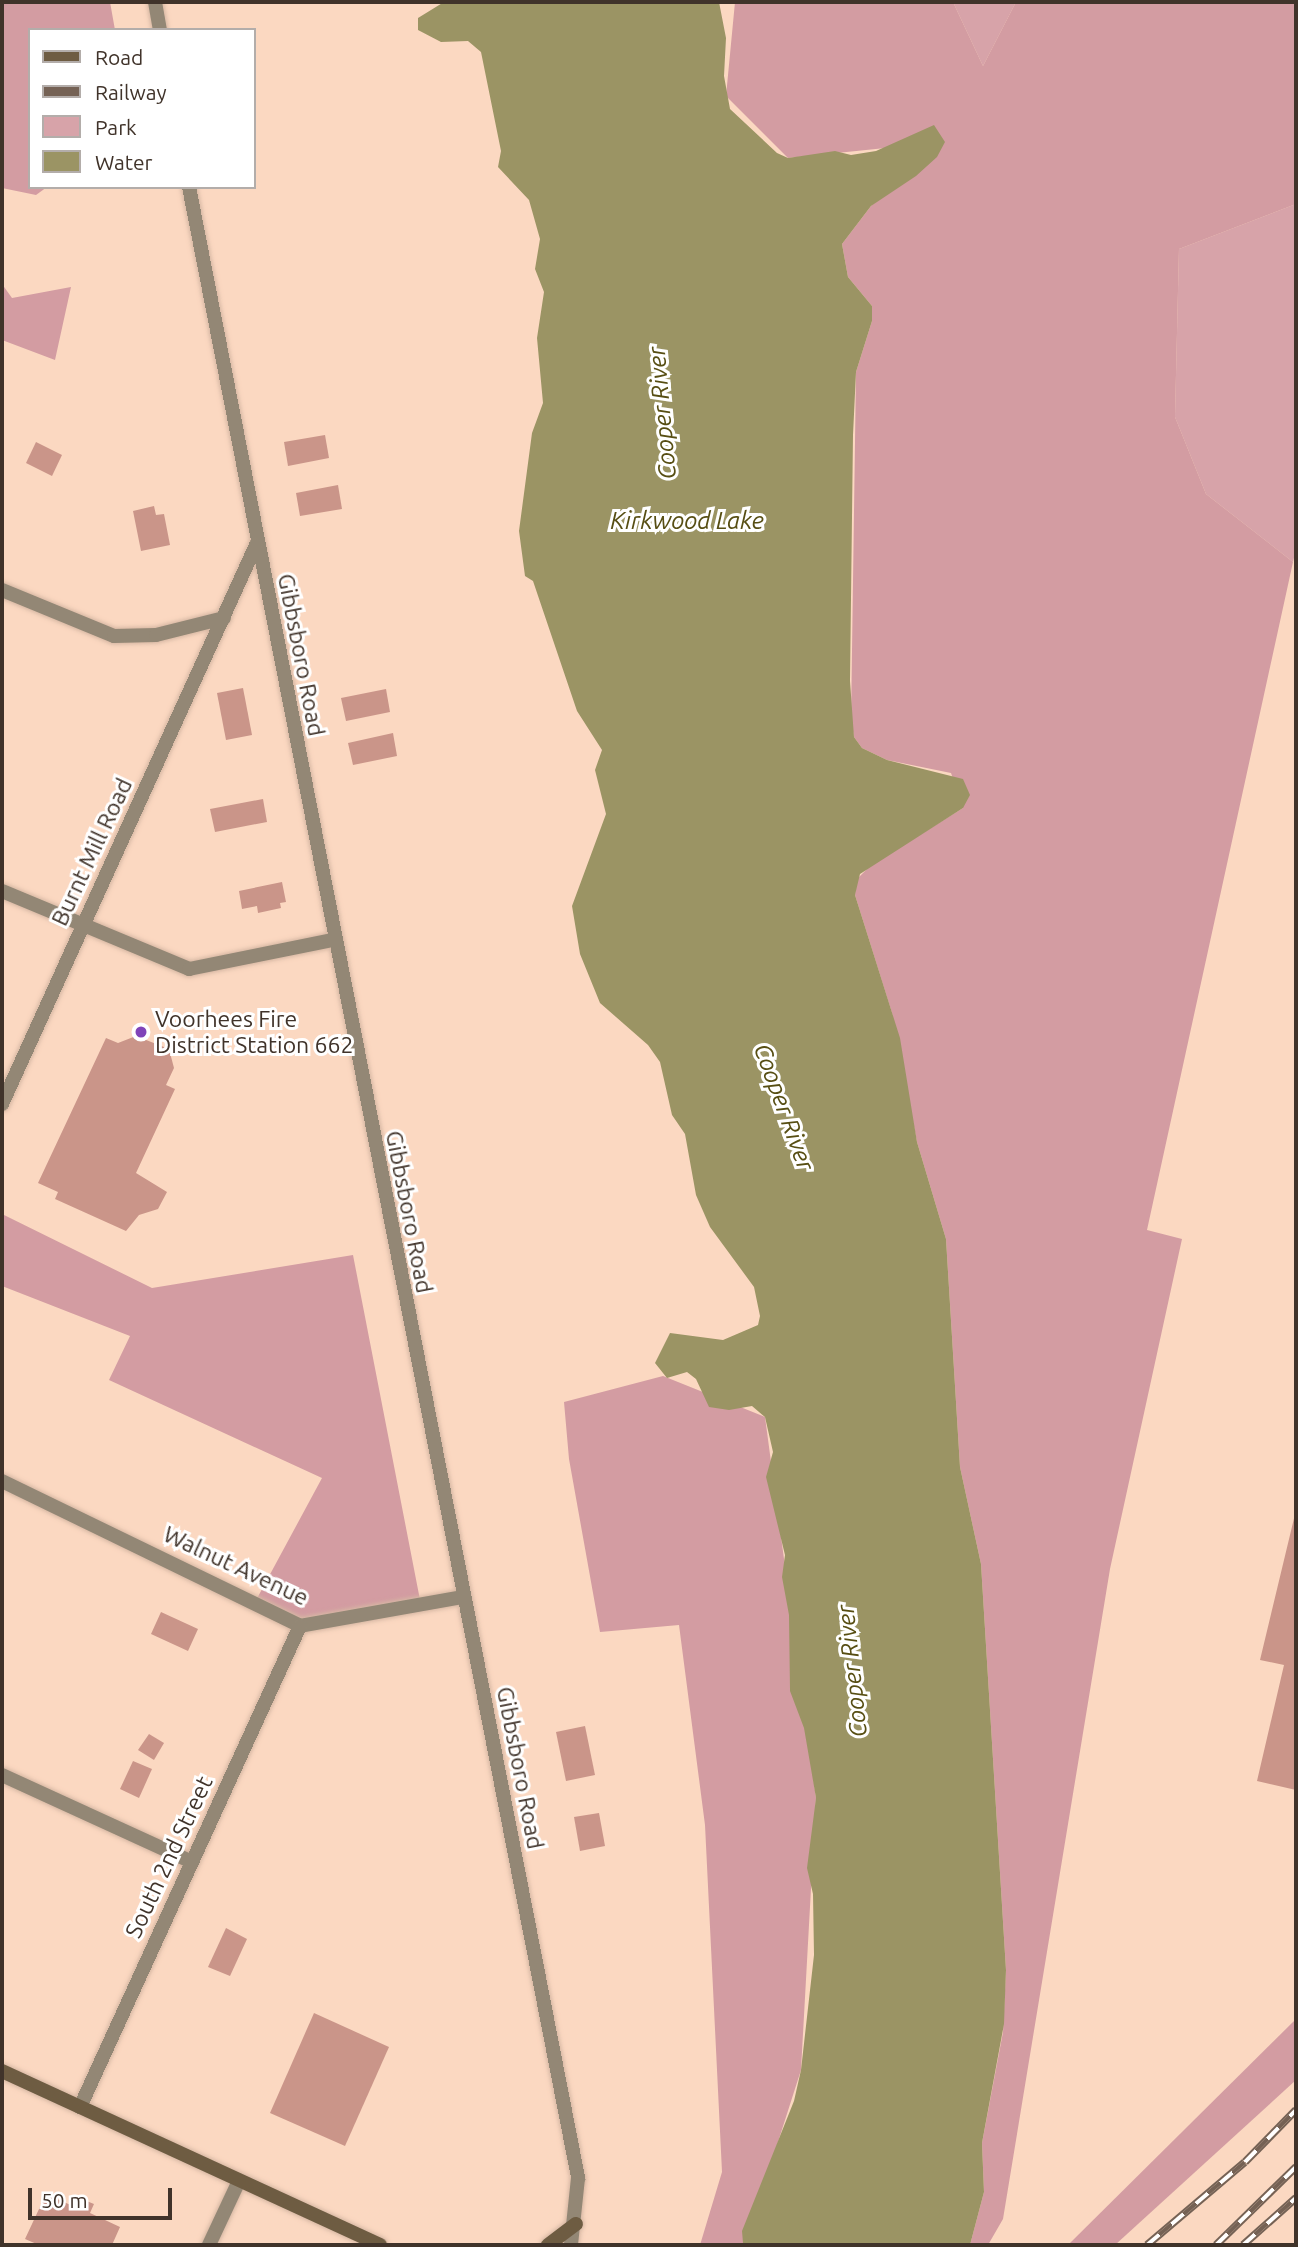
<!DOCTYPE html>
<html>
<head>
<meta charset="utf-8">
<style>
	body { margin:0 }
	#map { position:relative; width:1298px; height:2247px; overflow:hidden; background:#fbd8c1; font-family:Ubuntu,sans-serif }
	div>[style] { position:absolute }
	.green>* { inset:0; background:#d7a3a9 }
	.forest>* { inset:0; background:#d39ca2 }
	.water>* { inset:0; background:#9b9464 }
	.building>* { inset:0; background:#ca9589 }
	.roads { filter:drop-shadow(0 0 2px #d6b7a3) drop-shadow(0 0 2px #d6b7a3) }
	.minor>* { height:14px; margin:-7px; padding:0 7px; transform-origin:7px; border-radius:7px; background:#938775 }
	.tertiary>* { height:14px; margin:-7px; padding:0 7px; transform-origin:7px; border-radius:7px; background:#938775 }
	.secondary>* { height:14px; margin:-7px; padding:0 7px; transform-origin:7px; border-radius:7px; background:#6e5c42 }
	.rail>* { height:8px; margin-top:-4px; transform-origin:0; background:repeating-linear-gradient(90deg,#fff 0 16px,#756255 0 32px); box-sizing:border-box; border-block:2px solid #756255 }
	.dots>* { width:19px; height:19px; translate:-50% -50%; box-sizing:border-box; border:4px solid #fff; border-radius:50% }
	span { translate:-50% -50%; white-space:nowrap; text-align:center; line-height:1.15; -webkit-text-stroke:6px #fff; paint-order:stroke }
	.street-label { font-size:23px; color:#40332a }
	.poi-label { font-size:23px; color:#40332a }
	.left { translate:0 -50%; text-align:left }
	.water-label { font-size:24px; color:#574e13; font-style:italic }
	.frame { position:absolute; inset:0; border:4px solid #40332a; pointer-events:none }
	.legend { position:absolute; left:28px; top:28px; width:228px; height:161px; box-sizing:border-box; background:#fff; border:2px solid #b3adaa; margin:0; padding:9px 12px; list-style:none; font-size:21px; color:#40332a }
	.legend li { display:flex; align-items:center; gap:14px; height:35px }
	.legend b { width:35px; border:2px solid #b3adaa }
	.scale { position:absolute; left:28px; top:2188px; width:144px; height:32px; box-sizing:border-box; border:4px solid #40332a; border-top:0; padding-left:9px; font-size:21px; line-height:24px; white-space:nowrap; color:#40332a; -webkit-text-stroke:5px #fff; paint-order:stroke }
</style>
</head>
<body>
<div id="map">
	<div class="green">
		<i style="clip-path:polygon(953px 2px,1016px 2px,983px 66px)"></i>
		<i style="clip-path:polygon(1296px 204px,1296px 549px,1293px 562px,1206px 494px,1175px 417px,1179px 249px)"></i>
	</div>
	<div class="forest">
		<i style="clip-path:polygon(2px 2px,110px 2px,115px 30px,30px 30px,30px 187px,47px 187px,36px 195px,2px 188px)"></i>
		<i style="clip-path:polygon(735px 2px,953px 2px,983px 66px,1016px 2px,1296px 2px,1296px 204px,1179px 249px,1175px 417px,1206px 494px,1293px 562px,1147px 1230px,1182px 1239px,1110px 1569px,1003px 2219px,988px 2245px,970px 2245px,984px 2192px,982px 2143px,1003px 2032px,1006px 1970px,981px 1564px,960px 1467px,946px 1239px,917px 1142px,892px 1013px,855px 895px,856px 880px,870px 866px,963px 808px,951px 773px,887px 760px,862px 748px,854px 737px,851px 720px,856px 372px,872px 321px,872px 306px,848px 277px,842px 244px,871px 206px,944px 142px,788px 158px,726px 96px)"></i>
		<i style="clip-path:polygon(2px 284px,12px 298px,71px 287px,55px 360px,2px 340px)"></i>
		<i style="clip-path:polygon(2px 1214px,152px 1288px,353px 1255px,421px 1605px,311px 1624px,254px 1604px,322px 1478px,109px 1380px,130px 1336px,2px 1286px)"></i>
		<i style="clip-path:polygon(663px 1376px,765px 1417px,816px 1798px,801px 2070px,745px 2245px,700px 2245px,722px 2172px,705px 1825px,679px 1625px,600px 1632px,569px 1459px,564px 1402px)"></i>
		<i style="clip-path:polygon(1296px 2019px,1296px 2080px,1115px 2245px,1068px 2245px)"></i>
	</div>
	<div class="water">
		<i style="clip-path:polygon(444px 2px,719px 2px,726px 38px,724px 76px,730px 109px,777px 153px,788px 158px,835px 151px,851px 155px,876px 151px,934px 125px,945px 142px,937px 157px,916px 176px,871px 206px,842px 244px,848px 277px,872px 306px,872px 321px,856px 372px,853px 435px,850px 681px,854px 737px,862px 748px,887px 760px,963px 779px,970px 795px,963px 808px,860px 874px,855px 895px,900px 1038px,917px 1142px,946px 1239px,960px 1467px,981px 1564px,1006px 1970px,1004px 2024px,982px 2143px,984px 2192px,970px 2245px,743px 2243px,742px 2231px,794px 2101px,801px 2070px,814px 1955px,813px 1894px,807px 1868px,816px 1798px,804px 1728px,790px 1691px,789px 1615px,782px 1577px,785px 1555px,766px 1477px,773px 1452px,765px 1417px,752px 1406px,729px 1410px,709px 1407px,696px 1379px,687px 1372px,667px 1378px,655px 1363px,670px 1333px,723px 1340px,758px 1325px,760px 1316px,754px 1287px,710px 1227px,696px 1195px,685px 1134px,672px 1115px,660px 1062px,648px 1045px,600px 1003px,580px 954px,572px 906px,606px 814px,595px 770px,602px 750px,577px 711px,533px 581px,525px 576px,519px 531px,532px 433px,543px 403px,537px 338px,544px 292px,535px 269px,540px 239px,529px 200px,498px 167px,501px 151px,481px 52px,468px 41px,441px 42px,418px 30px,418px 18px)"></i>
	</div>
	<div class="building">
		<i style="clip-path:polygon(325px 435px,329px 458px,288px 466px,284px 442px)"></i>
		<i style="clip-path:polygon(36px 442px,62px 455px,52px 476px,26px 463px)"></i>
		<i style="clip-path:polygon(338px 485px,342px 509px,300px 516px,296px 493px)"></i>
		<i style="clip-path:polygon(154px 506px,156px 515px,164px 514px,170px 545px,141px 551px,133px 511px)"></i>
		<i style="clip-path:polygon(243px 688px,252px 735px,226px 740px,217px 693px)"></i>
		<i style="clip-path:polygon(386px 689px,390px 712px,346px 721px,341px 698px)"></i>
		<i style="clip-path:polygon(393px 733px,397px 756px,353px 765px,348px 743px)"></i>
		<i style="clip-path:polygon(263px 799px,267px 822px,215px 832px,210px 809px)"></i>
		<i style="clip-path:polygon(282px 882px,286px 902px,280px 903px,281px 908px,258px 913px,257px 906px,242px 909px,239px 891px)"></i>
		<i style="clip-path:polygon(136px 1036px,169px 1049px,174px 1068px,166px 1085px,175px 1089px,136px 1173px,167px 1192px,158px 1209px,139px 1215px,126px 1231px,55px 1199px,58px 1192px,38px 1183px,106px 1038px,118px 1043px)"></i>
		<i style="clip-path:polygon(1296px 1510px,1296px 1790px,1257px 1781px,1284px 1665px,1260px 1660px)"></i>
		<i style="clip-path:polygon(161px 1612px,198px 1629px,188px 1651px,151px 1634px)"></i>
		<i style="clip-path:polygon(585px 1726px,595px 1775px,566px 1781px,556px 1732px)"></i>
		<i style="clip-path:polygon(149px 1734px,164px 1743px,154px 1760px,138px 1750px)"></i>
		<i style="clip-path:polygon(133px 1761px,152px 1769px,139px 1798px,120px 1789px)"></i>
		<i style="clip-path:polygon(599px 1813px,605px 1846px,580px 1851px,574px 1817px)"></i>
		<i style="clip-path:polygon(226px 1928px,247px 1939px,230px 1976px,208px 1967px)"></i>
		<i style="clip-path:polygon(314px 2013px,389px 2047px,345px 2146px,270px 2113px)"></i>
		<i style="clip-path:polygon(46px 2194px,75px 2207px,79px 2198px,94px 2204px,90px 2213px,120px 2227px,112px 2245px,39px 2245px,25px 2239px)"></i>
	</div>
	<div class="roads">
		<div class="minor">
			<i style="left:2px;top:590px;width:121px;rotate:22.3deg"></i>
			<i style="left:114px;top:636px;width:42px;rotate:-1.4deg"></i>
			<i style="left:156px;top:635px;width:70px;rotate:-14deg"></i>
			<i style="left:2px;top:891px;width:203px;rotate:22.6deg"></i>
			<i style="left:189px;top:969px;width:147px;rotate:-11.4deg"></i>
			<i style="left:2px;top:1481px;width:331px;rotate:25.9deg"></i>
			<i style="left:300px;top:1626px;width:166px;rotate:-10.1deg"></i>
			<i style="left:2px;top:1775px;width:209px;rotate:24.6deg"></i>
			<i style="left:80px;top:2107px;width:529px;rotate:-65.42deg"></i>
			<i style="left:209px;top:2245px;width:68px;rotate:-64.9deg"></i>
		</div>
		<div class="tertiary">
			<i style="left:155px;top:2px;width:28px;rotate:80deg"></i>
			<i style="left:189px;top:187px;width:2029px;rotate:78.94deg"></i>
			<i style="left:578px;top:2178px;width:67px;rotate:96deg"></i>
			<i style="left:2px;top:1104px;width:614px;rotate:-65.56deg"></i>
		</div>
		<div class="secondary">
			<i style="left:2px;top:2071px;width:416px;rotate:24.7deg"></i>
			<i style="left:548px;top:2245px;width:35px;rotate:-37deg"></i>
		</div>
	</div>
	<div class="rail">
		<i style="left:1147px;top:2245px;width:128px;rotate:-40.3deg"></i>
		<i style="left:1245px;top:2162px;width:73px;rotate:-45.6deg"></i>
		<i style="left:1216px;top:2245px;width:112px;rotate:-44.3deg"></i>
		<i style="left:1243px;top:2245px;width:71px;rotate:-41.6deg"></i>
	</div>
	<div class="dots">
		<i style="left:141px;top:1032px;background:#8043b9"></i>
	</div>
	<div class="street-label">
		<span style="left:301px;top:655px;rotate:79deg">Gibbsboro Road</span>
		<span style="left:92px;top:852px;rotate:-65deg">Burnt Mill Road</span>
		<span style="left:409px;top:1212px;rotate:79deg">Gibbsboro Road</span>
		<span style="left:236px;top:1566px;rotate:25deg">Walnut Avenue</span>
		<span style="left:520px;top:1768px;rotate:79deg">Gibbsboro Road</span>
		<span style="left:169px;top:1857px;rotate:-65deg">South 2nd Street</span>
	</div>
	<div class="poi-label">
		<span class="left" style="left:155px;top:1032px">Voorhees Fire<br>District Station 662</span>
	</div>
	<div class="water-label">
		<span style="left:662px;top:413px;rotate:-95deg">Cooper River</span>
		<span style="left:687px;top:521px">Kirkwood Lake</span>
		<span style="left:784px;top:1107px;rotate:70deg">Cooper River</span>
		<span style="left:852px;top:1671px;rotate:-96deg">Cooper River</span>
	</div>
	<div class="frame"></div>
	<ul class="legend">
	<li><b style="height:9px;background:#6e5c42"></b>Road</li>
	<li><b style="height:9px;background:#756255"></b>Railway</li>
	<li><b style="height:19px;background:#d7a3a9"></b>Park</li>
	<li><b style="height:19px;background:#9b9464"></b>Water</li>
	</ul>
	<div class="scale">50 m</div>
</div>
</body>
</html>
